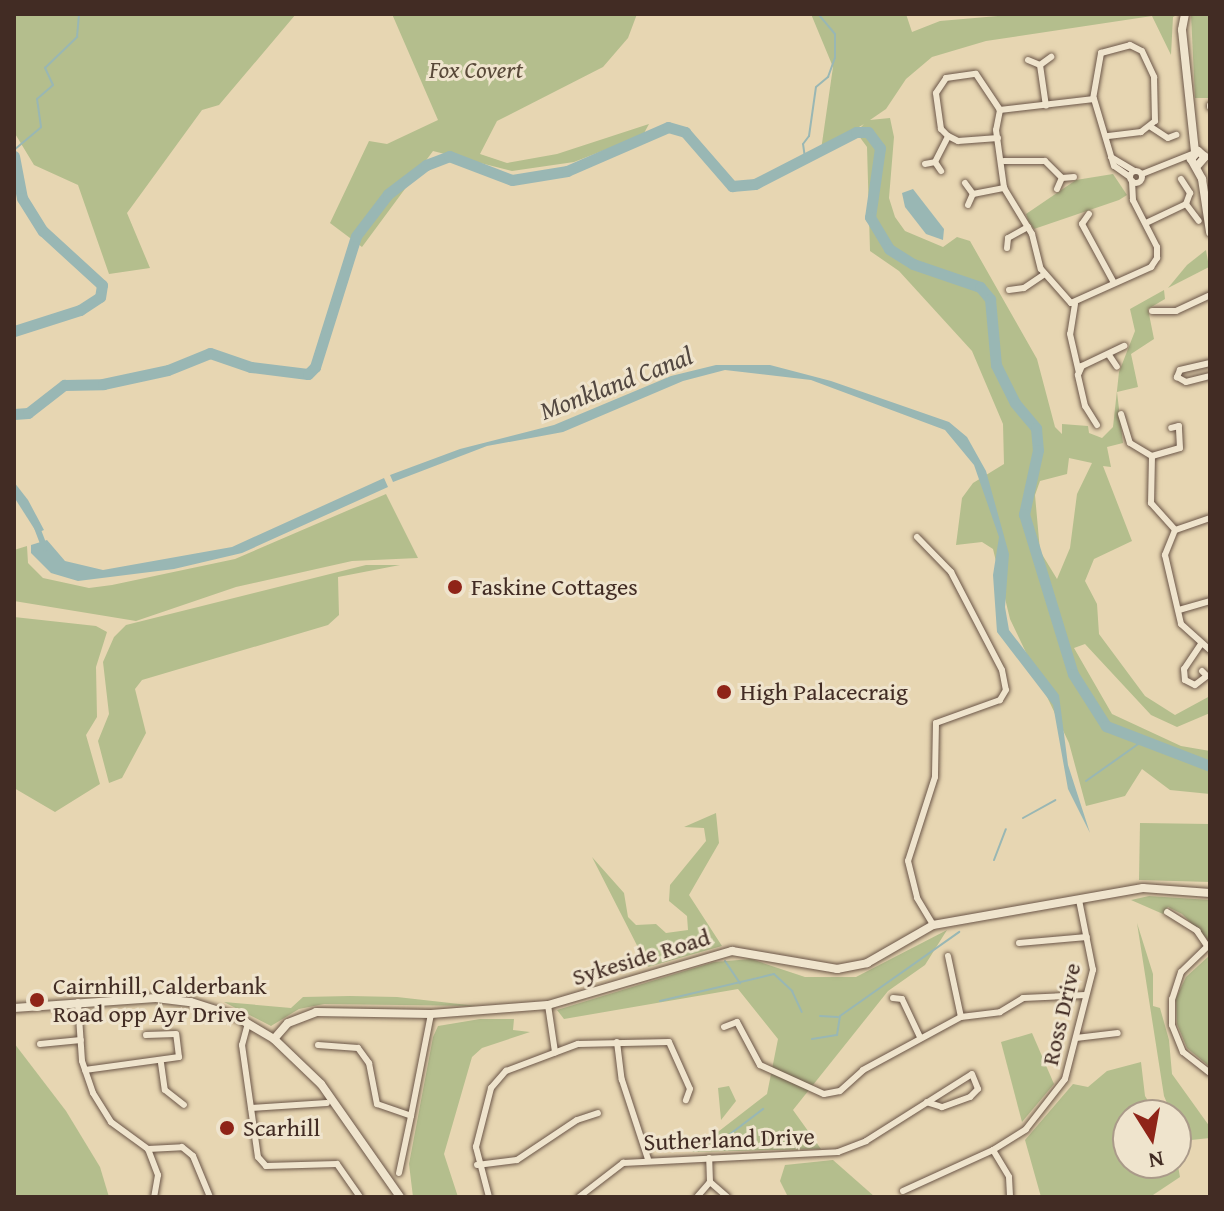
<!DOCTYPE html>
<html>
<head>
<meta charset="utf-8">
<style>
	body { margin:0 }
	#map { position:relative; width:1224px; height:1211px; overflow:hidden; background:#e7d6b2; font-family:"Gentium Book Plus",serif }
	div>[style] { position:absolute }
	.green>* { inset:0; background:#b4be8d }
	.water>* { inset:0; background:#99b7b4 }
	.stream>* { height:2px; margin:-1px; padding:0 1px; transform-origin:1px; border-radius:1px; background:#99b7b4 }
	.canal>* { height:6px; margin:-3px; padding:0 3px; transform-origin:3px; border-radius:3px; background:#99b7b4 }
	.river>* { height:11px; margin:-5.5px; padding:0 5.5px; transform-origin:5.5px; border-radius:5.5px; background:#99b7b4 }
	.roads { filter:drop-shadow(0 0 2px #6b5648) drop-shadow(0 0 2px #6b5648) }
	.street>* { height:6px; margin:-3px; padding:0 3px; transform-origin:3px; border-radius:3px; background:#efe4cd }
	.street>.ring { margin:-3px; padding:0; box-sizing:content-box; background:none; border:6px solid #efe4cd; border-radius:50% }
	.secondary>* { height:8px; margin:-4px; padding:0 4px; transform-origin:4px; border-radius:4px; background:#efe4cd }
	.dots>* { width:22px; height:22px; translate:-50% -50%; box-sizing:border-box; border:4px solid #efe4cd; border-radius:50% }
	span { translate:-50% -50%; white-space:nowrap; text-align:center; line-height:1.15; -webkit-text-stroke:6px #efe4cd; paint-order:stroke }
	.park-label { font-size:24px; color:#594939; font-style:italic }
	.poi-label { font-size:24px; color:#422c24 }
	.left { translate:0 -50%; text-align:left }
	.street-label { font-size:24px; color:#422c24 }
	.water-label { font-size:26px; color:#534841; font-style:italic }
	.frame { position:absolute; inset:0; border:16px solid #422c24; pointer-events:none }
	.north { position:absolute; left:1112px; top:1099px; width:80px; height:80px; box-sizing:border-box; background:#efe4cd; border:2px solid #aa9a89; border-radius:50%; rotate:169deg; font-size:22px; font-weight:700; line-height:32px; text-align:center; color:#422c24 }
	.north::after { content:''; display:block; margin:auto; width:28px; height:36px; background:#8f2418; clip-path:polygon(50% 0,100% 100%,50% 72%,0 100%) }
</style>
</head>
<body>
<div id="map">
	<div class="green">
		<i style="clip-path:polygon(14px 14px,296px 14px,219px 105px,202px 110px,127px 213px,150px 268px,109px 274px,78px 185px,34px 165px,14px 132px)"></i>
		<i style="clip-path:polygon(392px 14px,637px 14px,628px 38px,603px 67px,497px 121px,480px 154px,507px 163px,557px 154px,649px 124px,643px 135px,574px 162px,512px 171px,433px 151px,362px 247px,330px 223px,369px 141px,387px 144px,438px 120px)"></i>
		<i style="clip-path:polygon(evenodd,811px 14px,906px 14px,912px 32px,940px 21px,1022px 14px,1179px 14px,1173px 17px,1171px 55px,1152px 16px,986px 41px,932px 57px,906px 79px,886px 109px,870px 120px,890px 118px,894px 137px,889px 198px,895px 217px,905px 231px,943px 247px,957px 237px,970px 241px,1037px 359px,1055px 427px,1062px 434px,1062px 424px,1088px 426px,1089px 433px,1102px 438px,1113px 427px,1119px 372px,1135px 331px,1130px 309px,1164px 290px,1165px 299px,1148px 309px,1154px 339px,1131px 354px,1138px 387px,1117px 392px,1123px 443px,1107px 447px,1111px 467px,1103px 466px,1132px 541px,1094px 559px,1085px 581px,1097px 604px,1099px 634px,1145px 696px,1175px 715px,1210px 696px,1210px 713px,1177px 727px,1151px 715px,1085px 644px,1074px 648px,1112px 714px,1181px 746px,1210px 751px,1210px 794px,1170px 790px,1142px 769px,1125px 796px,1086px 806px,1069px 743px,1010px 619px,993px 549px,982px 542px,956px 545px,962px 498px,973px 483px,1004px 464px,1003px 424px,972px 351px,899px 271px,870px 251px,867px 147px,856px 132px,864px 124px,821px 150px,833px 67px,811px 14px,1069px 458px,1092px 463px,1077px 494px,1070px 548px,1057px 579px,1040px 551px,1035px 495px,1040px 481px,1067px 474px,1069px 458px)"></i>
		<i style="clip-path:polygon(1191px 14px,1210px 14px,1210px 98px,1195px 98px)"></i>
		<i style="clip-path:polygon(1113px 174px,1127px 195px,1119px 200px,1034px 229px,1028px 220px,1026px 214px,1076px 180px)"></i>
		<i style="clip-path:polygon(1206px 250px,1209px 267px,1168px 288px,1187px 265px)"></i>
		<i style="clip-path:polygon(386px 494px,418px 558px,352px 561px,236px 587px,136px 621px,14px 601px,14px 550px,27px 546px,28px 563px,43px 578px,89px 588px,112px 585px,235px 559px)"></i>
		<i style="clip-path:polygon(366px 565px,400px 565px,338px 577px,339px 615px,328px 625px,142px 680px,135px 689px,146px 733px,122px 778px,109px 783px,98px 741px,109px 714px,103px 662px,114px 637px,126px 625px)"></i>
		<i style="clip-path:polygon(14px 617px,96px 626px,107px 632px,96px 667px,97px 717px,86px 735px,100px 784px,55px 812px,14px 788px)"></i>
		<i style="clip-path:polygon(716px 813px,719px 843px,689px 895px,722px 946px,648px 967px,592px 857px,624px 893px,628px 917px,636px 925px,656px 924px,666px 933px,688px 930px,687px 916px,669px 901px,670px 885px,706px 841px,704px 828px,684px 827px)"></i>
		<i style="clip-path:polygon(1140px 823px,1210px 824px,1210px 882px,1139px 880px)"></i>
		<i style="clip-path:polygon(1149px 896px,1210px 900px,1210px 942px,1182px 914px,1168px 907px,1163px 914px,1131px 900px)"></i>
		<i style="clip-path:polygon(1137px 923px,1153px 974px,1153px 1006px,1160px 1008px,1169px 1040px,1172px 1074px,1210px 1127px,1210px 1138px,1191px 1140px,1178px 1129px,1164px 1096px)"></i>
		<i style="clip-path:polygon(947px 930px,925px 965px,888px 991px,793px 1110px,821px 1149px,692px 1152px,767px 1094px,778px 1039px,738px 989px,564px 1019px,557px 1010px,714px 962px,751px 959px,805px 977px,856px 977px)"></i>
		<i style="clip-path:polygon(1210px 955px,1210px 1067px,1187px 1048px,1177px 1024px,1176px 998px,1186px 977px)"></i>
		<i style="clip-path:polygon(350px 996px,397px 997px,477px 1006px,324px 1004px,299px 1009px,271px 1026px,224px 1002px,291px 1008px,303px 997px)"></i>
		<i style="clip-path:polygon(480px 1019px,514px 1019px,513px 1030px,530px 1032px,482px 1048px,472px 1057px,444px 1154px,458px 1197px,413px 1197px,409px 1164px,433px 1037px,438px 1026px)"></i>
		<i style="clip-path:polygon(1032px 1033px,1054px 1084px,1022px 1122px,1001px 1042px)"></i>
		<i style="clip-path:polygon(14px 1043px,66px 1111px,100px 1167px,109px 1197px,14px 1197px)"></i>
		<i style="clip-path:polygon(1141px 1062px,1145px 1096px,1157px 1115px,1128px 1115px,1128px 1163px,1176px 1163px,1176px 1155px,1180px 1177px,1150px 1197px,1041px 1197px,1025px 1140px,1073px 1084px,1088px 1087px,1107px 1071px)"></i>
		<i style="clip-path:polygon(729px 1086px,736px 1101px,721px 1120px,718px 1088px)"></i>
		<i style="clip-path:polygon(833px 1160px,875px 1197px,788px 1197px,780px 1181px,785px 1165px)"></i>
	</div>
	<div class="water">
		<i style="clip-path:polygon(913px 189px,944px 229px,943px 240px,926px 234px,905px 207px,902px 193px)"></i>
		<i style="clip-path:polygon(716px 365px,770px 365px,831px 381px,949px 422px,967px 437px,986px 471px,1009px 554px,1005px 607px,1009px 630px,1059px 695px,1068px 765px,1090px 833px,1068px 789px,1053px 705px,997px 632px,993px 575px,999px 537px,974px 465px,945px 430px,811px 380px,725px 370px,683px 381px,563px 432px,487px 446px,393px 482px,390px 475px,460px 449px,554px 425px,671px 376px)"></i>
		<i style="clip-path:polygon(384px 478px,388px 487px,242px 553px,174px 569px,78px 581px,51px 573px,31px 553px,31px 545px,47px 540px,65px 561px,103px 570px,232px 547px)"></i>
		<i style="clip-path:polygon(14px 482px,28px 500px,44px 530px,37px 533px,14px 497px)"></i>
	</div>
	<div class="stream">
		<i style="left:14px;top:150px;width:35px;rotate:-40deg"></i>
		<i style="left:41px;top:127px;width:28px;rotate:-98deg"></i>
		<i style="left:37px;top:99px;width:21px;rotate:-41deg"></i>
		<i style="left:53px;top:85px;width:19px;rotate:-115deg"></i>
		<i style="left:45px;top:68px;width:45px;rotate:-44.1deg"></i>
		<i style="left:77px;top:37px;width:22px;rotate:-85deg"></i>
		<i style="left:805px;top:158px;width:14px;rotate:-98deg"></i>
		<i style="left:803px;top:144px;width:10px;rotate:-53deg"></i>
		<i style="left:809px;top:136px;width:49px;rotate:-81.9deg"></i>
		<i style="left:816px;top:87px;width:16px;rotate:-40deg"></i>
		<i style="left:828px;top:77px;width:20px;rotate:-70deg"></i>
		<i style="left:835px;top:58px;width:24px;rotate:-90deg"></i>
		<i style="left:835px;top:34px;width:26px;rotate:-130deg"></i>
		<i style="left:1086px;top:781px;width:67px;rotate:-35.3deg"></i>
		<i style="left:1023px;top:818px;width:37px;rotate:-29deg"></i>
		<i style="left:994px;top:860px;width:33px;rotate:-69deg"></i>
		<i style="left:725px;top:961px;width:27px;rotate:56deg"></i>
		<i style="left:660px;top:1001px;width:117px;rotate:-13.3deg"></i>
		<i style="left:774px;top:974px;width:25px;rotate:43deg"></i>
		<i style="left:792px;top:991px;width:23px;rotate:65deg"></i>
		<i style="left:820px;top:1016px;width:18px;rotate:3deg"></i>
		<i style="left:812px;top:1039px;width:25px;rotate:-9deg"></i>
		<i style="left:837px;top:1035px;width:19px;rotate:-81deg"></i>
		<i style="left:840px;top:1016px;width:146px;rotate:-35.2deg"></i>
		<i style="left:721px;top:1141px;width:53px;rotate:-37.3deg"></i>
	</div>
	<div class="canal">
		<i style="left:36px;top:525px;width:25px;rotate:69deg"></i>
	</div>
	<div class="river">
		<i style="left:14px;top:156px;width:43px;rotate:79.2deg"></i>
		<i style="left:22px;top:198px;width:39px;rotate:58deg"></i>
		<i style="left:43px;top:231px;width:80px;rotate:42.5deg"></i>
		<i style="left:102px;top:285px;width:12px;rotate:99deg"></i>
		<i style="left:100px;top:297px;width:24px;rotate:147deg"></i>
		<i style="left:80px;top:310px;width:69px;rotate:162.3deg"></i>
		<i style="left:14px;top:414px;width:14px;rotate:-4deg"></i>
		<i style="left:28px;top:413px;width:46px;rotate:-37.9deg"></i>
		<i style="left:64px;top:385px;width:39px;rotate:-1deg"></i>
		<i style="left:103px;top:384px;width:66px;rotate:-12.2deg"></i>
		<i style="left:168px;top:370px;width:45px;rotate:-22deg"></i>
		<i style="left:210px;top:353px;width:43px;rotate:18.9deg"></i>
		<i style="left:251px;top:367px;width:57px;rotate:7deg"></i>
		<i style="left:308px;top:374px;width:10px;rotate:-45deg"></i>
		<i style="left:315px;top:367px;width:137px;rotate:-72.6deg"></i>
		<i style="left:356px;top:236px;width:53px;rotate:-52.7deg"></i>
		<i style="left:388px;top:194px;width:48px;rotate:-37.3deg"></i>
		<i style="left:426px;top:165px;width:25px;rotate:-21deg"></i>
		<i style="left:449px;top:156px;width:67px;rotate:20.9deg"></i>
		<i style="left:512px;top:180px;width:56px;rotate:-9.3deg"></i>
		<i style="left:567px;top:171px;width:110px;rotate:-23.5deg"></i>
		<i style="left:668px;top:127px;width:18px;rotate:16deg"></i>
		<i style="left:685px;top:132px;width:72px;rotate:49deg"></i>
		<i style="left:732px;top:186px;width:23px;rotate:-5deg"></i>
		<i style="left:755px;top:184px;width:114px;rotate:-27.2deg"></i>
		<i style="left:856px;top:132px;width:12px"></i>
		<i style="left:868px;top:132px;width:20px;rotate:53deg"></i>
		<i style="left:880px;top:148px;width:70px;rotate:98.2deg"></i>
		<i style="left:870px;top:217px;width:37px;rotate:59deg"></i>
		<i style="left:889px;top:249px;width:28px;rotate:32deg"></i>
		<i style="left:913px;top:264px;width:71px;rotate:18.9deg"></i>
		<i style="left:980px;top:287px;width:16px;rotate:50deg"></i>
		<i style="left:990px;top:299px;width:66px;rotate:84.8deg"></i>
		<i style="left:996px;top:365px;width:42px;rotate:63.4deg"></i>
		<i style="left:1015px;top:403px;width:33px;rotate:50deg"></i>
		<i style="left:1036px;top:428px;width:22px;rotate:85deg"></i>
		<i style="left:1038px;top:450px;width:66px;rotate:102.3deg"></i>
		<i style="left:1024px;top:514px;width:167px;rotate:73deg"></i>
		<i style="left:1073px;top:674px;width:62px;rotate:57.6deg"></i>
		<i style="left:1106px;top:726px;width:111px;rotate:21deg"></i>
	</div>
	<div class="roads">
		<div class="street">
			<i style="left:1028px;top:60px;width:13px;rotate:23deg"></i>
			<i style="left:1040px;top:65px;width:14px;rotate:-36deg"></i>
			<i style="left:1040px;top:65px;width:41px;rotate:81.7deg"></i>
			<i style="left:1093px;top:99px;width:47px;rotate:-80.1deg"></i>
			<i style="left:1101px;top:53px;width:30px;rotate:-15deg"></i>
			<i style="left:1130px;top:45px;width:13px;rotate:27deg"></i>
			<i style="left:1142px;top:51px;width:29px;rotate:65deg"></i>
			<i style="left:1154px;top:77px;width:44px;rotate:88.7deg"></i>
			<i style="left:1155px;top:121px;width:18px;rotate:142deg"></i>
			<i style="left:1141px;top:132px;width:35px;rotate:173deg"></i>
			<i style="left:1210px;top:105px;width:2px;rotate:90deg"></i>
			<i style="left:1151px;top:127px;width:20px;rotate:33deg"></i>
			<i style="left:1168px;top:138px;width:9px;rotate:-21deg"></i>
			<i style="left:998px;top:138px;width:40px;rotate:175.7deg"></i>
			<i style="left:958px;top:141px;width:11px;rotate:-153deg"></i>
			<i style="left:948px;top:136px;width:10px;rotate:-135deg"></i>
			<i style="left:941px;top:129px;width:36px;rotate:-98deg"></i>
			<i style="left:936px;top:93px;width:18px;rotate:-56deg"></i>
			<i style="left:946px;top:78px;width:30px;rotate:-8deg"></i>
			<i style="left:976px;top:74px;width:43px;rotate:56.3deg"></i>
			<i style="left:1111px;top:157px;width:27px;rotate:31deg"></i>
			<i style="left:1004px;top:161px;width:41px"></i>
			<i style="left:1045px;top:161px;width:24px;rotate:45deg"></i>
			<i style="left:935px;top:162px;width:29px;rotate:-63deg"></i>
			<i style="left:925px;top:164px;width:10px;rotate:-11deg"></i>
			<i style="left:935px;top:162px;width:11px;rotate:56deg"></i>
			<i class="ring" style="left:1130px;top:171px;width:6px;height:6px"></i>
			<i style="left:1142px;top:174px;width:54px;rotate:-21.8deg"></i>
			<i style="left:1130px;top:177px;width:19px;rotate:-145deg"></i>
			<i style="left:1114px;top:166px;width:70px;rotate:-106.6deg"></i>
			<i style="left:1094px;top:99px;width:95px;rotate:173.3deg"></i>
			<i style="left:1000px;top:110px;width:20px;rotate:101deg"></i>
			<i style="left:996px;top:130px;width:59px;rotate:82.1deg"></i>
			<i style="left:1004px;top:188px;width:54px;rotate:58.7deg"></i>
			<i style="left:1032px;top:234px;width:36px;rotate:76deg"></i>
			<i style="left:1041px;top:269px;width:45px;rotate:48.6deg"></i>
			<i style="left:1071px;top:303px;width:88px;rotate:-24.2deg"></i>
			<i style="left:1151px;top:267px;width:11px;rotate:-56deg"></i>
			<i style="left:1157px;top:258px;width:11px;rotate:-90deg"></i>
			<i style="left:1157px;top:247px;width:53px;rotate:-117.1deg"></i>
			<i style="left:1133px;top:200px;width:19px;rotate:-93deg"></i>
			<i style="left:1181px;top:179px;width:17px;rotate:57deg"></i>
			<i style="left:1190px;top:193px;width:12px;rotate:110deg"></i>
			<i style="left:1186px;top:204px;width:21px;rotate:53deg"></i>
			<i style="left:965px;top:183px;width:14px;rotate:54deg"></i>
			<i style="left:1057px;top:189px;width:12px;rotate:-66deg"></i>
			<i style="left:1062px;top:178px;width:12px;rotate:-5deg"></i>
			<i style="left:968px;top:205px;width:12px;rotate:-66deg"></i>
			<i style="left:973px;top:194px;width:32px;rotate:-11deg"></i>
			<i style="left:1089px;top:214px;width:12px;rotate:125deg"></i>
			<i style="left:1082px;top:224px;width:65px;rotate:61.5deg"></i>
			<i style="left:1146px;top:223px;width:44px;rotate:-25.4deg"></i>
			<i style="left:1007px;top:248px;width:10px;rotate:-84deg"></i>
			<i style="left:1008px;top:238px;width:23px;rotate:-29deg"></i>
			<i style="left:1009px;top:290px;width:15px;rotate:-8deg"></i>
			<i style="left:1024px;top:288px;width:25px;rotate:-34deg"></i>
			<i style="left:1075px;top:304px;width:30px;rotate:99deg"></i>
			<i style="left:1070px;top:334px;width:39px;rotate:77deg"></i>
			<i style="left:1152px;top:311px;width:24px"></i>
			<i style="left:1176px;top:311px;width:38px;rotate:-25deg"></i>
			<i style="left:1109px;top:355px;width:14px;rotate:56deg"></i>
			<i style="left:1210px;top:363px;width:31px;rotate:167deg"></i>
			<i style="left:1180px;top:370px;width:8px;rotate:113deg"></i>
			<i style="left:1177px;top:377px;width:10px;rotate:29deg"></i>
			<i style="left:1186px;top:382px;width:25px;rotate:-14deg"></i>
			<i style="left:1121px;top:414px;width:30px;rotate:73deg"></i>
			<i style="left:1130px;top:443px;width:26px;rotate:31deg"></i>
			<i style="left:1152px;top:456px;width:29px;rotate:-16deg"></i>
			<i style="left:1180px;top:448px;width:22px;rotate:-93deg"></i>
			<i style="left:1179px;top:426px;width:8px;rotate:166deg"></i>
			<i style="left:1097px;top:425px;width:22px;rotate:-122deg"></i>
			<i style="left:1085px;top:406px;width:32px;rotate:-103deg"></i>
			<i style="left:1078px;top:375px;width:10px;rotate:-66deg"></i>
			<i style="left:1082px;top:366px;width:47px;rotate:-25.5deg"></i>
			<i style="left:1152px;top:456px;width:47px;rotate:91.2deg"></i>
			<i style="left:1151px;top:503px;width:36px;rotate:48deg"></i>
			<i style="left:1210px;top:518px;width:37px;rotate:161deg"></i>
			<i style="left:1175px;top:530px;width:27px;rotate:112deg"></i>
			<i style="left:1165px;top:555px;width:71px;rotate:76.9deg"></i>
			<i style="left:1181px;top:624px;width:39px;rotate:42deg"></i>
			<i style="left:917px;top:537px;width:49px;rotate:45.8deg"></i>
			<i style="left:951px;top:572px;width:110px;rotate:62.5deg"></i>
			<i style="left:1002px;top:670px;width:20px;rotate:79deg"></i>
			<i style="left:1006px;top:690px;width:12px;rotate:121deg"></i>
			<i style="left:1000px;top:700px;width:68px;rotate:160.2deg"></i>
			<i style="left:936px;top:723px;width:54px;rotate:91.1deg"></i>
			<i style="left:935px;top:777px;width:88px;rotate:107.8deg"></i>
			<i style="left:908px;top:861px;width:38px;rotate:76deg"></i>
			<i style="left:917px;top:898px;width:31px;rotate:59deg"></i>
			<i style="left:1179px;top:610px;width:32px;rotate:-16deg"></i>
			<i style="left:1201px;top:644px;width:30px;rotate:124deg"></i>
			<i style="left:1184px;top:669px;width:11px;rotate:85deg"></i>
			<i style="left:1185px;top:680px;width:11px;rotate:27deg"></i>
			<i style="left:1195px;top:685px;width:15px;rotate:-37deg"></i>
			<i style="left:1207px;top:676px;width:7px;rotate:-135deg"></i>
			<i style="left:1167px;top:912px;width:36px;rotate:32deg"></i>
			<i style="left:1197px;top:931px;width:18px;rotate:56deg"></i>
			<i style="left:1019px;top:943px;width:68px;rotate:-5deg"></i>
			<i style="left:1210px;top:944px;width:40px;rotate:136deg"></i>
			<i style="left:1181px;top:972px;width:28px;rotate:108deg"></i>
			<i style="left:1172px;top:999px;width:26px;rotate:90deg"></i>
			<i style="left:1172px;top:1025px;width:29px;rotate:68deg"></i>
			<i style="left:1183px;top:1052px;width:34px;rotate:38deg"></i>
			<i style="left:948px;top:956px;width:62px;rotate:78deg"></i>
			<i style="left:893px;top:998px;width:9px;rotate:6deg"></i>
			<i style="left:902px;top:999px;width:42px;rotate:64.7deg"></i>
			<i style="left:78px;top:1002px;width:59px;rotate:86.1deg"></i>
			<i style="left:82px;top:1061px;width:34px;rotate:71deg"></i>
			<i style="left:93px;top:1093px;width:34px;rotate:58deg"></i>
			<i style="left:111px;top:1122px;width:46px;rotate:36.1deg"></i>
			<i style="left:148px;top:1149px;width:28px;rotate:69deg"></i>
			<i style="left:158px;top:1175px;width:22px;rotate:100deg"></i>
			<i style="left:548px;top:1005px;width:48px;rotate:81.5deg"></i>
			<i style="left:248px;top:1023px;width:23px;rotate:105deg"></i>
			<i style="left:242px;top:1045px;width:113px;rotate:81.9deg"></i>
			<i style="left:258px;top:1157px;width:12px;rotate:48deg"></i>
			<i style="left:266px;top:1166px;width:71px;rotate:-1.6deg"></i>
			<i style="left:337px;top:1164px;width:40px;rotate:55.1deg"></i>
			<i style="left:724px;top:1027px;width:14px;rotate:-21deg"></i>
			<i style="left:737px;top:1022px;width:49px;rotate:61.9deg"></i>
			<i style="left:760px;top:1065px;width:70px;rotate:24.4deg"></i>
			<i style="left:824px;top:1094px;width:16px;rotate:-11deg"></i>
			<i style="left:840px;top:1091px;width:31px;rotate:-42deg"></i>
			<i style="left:863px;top:1070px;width:111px;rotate:-28.4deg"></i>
			<i style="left:961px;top:1017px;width:39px;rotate:-7deg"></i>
			<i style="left:1000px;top:1012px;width:27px;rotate:-31deg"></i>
			<i style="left:1023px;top:998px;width:62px;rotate:-2.8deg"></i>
			<i style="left:1076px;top:1038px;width:42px;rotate:-6.8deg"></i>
			<i style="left:617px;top:1042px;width:38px;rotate:83deg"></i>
			<i style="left:622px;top:1080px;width:83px;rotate:71.8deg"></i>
			<i style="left:40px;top:1044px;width:41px;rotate:-5.6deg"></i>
			<i style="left:318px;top:1045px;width:40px;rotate:4.3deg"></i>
			<i style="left:358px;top:1048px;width:19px;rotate:54deg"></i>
			<i style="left:369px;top:1063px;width:42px;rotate:79deg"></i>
			<i style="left:377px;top:1104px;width:36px;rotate:19deg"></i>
			<i style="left:411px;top:1116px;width:104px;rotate:-78.9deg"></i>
			<i style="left:161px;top:1063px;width:27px;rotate:82deg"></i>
			<i style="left:165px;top:1090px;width:24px;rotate:38deg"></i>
			<i style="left:85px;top:1070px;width:95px;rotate:-7.9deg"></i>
			<i style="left:179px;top:1057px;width:23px;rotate:-97deg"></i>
			<i style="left:176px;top:1034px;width:30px;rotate:178deg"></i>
			<i style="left:251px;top:1108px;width:76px;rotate:-3.8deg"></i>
			<i style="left:148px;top:1149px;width:34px;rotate:-3deg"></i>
			<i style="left:182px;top:1147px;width:14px;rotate:39deg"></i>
			<i style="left:193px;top:1156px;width:44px;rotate:67.5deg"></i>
			<i style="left:993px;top:1150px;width:31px;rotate:59deg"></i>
			<i style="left:1009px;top:1177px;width:20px;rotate:87deg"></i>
			<i style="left:477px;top:1165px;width:40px;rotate:-7.1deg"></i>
			<i style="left:517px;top:1160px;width:72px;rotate:-33.7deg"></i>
			<i style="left:577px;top:1120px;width:22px;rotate:-18deg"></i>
			<i style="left:399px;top:1173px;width:58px;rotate:-78.1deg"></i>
			<i style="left:710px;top:1182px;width:23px;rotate:41deg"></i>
			<i style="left:903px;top:1191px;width:99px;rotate:-24.5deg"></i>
			<i style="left:993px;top:1150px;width:39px;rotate:-32deg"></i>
			<i style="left:1026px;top:1129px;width:63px;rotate:-52deg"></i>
			<i style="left:1065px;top:1079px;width:113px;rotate:-75.6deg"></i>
			<i style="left:1093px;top:970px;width:71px;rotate:-101.3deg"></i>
			<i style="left:489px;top:1197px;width:52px;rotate:-104.6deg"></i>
			<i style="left:476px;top:1147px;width:61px;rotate:-75.7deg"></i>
			<i style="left:491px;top:1088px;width:23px;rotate:-49deg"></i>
			<i style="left:506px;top:1071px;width:77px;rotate:-20.6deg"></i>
			<i style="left:578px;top:1044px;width:91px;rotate:-1.3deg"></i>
			<i style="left:669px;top:1042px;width:51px;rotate:65.9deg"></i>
			<i style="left:690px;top:1089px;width:12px;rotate:110deg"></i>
			<i style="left:579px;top:1197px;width:56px;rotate:-37.7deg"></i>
			<i style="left:623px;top:1163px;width:215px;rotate:-2.9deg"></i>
			<i style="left:838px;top:1152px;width:30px;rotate:-21deg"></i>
			<i style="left:866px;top:1141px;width:125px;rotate:-32.3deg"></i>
			<i style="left:972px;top:1074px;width:16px;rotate:68deg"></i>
			<i style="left:978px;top:1089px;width:11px;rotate:135deg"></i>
			<i style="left:970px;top:1097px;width:30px;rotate:160deg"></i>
			<i style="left:942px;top:1107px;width:16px;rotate:-162deg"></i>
			<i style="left:697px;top:1197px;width:20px;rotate:-49deg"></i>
			<i style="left:710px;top:1182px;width:24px;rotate:-92deg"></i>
		</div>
		<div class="secondary">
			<i style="left:1185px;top:14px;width:16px;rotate:101deg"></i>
			<i style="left:1182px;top:30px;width:123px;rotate:83.9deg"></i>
			<i style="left:1198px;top:165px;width:11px;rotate:-49deg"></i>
			<i style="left:1205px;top:157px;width:9px;rotate:-139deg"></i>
			<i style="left:1198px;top:151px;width:11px;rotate:131deg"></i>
			<i style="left:1191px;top:159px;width:23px;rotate:61deg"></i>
			<i style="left:1202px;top:179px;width:54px;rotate:81.4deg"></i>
			<i style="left:14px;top:1008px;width:142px;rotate:-4deg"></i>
			<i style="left:156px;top:998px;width:35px;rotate:7deg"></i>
			<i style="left:191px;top:1002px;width:46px;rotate:17.7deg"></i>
			<i style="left:235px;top:1016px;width:45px;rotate:30.5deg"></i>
			<i style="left:274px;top:1039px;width:65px;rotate:43.8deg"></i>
			<i style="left:321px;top:1084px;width:138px;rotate:55deg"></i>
			<i style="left:274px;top:1039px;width:21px;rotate:-49deg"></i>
			<i style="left:288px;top:1023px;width:30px;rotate:-21deg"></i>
			<i style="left:316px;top:1012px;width:115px;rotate:1deg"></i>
			<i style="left:431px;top:1014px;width:117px;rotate:-4.4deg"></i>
			<i style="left:548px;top:1005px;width:192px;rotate:-16.4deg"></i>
			<i style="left:732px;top:951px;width:107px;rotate:9.7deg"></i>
			<i style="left:837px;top:969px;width:31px;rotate:-11deg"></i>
			<i style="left:867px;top:963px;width:76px;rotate:-29.9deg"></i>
			<i style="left:933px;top:925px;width:213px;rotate:-10deg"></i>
			<i style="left:1143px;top:888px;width:67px;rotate:4.3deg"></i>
		</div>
	</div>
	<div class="dots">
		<i style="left:455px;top:587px;background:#8f2418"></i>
		<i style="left:724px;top:692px;background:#8f2418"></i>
		<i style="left:37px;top:1000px;background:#8f2418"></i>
		<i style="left:227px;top:1128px;background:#8f2418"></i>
	</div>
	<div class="park-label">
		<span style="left:476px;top:70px">Fox Covert</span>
	</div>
	<div class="poi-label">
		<span class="left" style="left:471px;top:587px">Faskine Cottages</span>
		<span class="left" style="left:740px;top:692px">High Palacecraig</span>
		<span class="left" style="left:53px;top:1000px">Cairnhill, Calderbank<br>Road opp Ayr Drive</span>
		<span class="left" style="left:243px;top:1128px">Scarhill</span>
	</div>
	<div class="street-label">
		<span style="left:641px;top:957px;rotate:-17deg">Sykeside Road</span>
		<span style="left:1061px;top:1014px;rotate:-77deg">Ross Drive</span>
		<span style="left:729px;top:1139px;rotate:-2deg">Sutherland Drive</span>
	</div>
	<div class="water-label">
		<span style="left:616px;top:383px;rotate:-21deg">Monkland Canal</span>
	</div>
	<div class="frame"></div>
	<div class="north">N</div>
</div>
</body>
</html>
